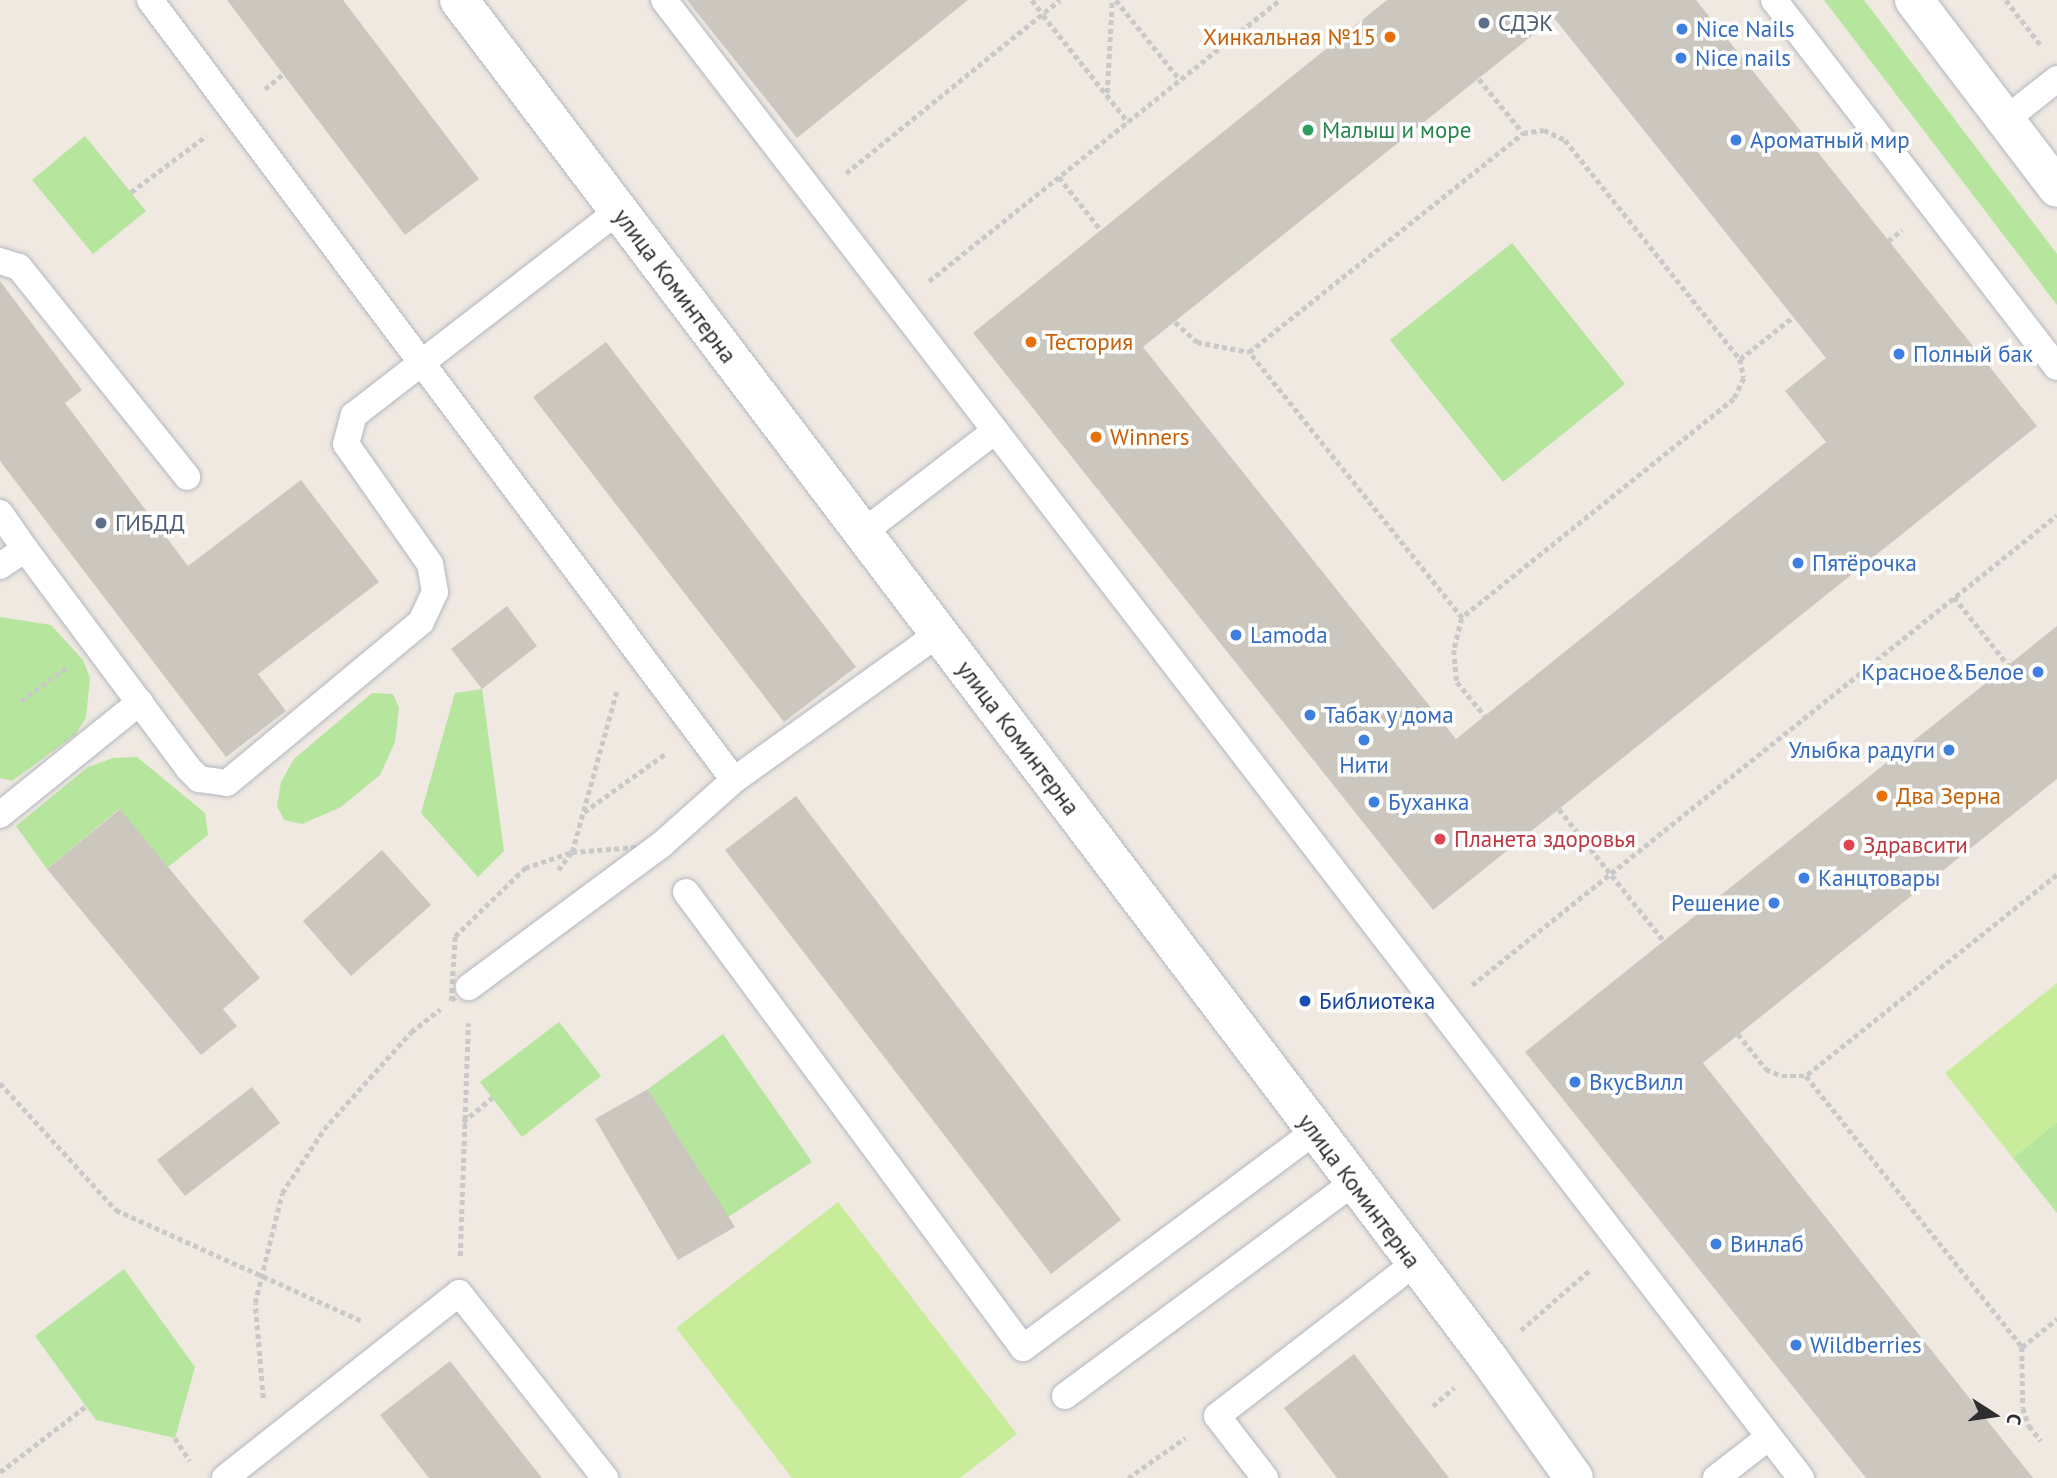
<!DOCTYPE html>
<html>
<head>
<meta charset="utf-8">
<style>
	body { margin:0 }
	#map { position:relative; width:2057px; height:1478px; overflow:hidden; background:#efe9e1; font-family:"PT Sans",sans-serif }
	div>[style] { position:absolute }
	.green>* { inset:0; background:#b6e59e }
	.pitch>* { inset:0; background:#c9ec9a }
	.building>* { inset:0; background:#cbc7bf }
	.path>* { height:4.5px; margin-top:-2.25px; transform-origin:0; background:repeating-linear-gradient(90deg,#c9c9c9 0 5px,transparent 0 8.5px) }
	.roads { filter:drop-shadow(0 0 2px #b4b7c1) drop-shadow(0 0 2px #b4b7c1) }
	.lane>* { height:26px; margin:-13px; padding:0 13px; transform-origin:13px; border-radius:13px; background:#fff }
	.street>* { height:38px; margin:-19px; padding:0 19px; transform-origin:19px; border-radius:19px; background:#fff }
	.secondary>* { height:38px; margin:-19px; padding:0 19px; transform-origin:19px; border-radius:19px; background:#fff }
	.dots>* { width:19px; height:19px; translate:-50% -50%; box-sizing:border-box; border:4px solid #fff; border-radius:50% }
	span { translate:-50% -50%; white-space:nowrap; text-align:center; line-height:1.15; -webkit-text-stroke:7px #fff; paint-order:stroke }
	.service-label { font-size:23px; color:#4e5e75 }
	.left { translate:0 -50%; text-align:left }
	.shop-label { font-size:23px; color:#366cbe }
	.right { translate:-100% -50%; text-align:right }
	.food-label { font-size:23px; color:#c56008 }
	.leisure-label { font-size:23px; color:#27864d }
	.street-label { font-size:23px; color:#2e2e2e }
	.health-label { font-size:23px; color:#be3a42 }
	.transit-label { font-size:23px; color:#164399 }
	.north { position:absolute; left:1959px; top:1380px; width:70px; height:70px; -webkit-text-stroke:5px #fff; paint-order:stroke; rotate:102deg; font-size:19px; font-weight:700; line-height:28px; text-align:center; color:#2e2e2e }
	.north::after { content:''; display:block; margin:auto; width:24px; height:32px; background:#2e2e2e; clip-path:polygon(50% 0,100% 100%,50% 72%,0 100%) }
</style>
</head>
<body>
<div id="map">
	<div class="green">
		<i style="clip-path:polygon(1824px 0,1864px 0,2057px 254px,2057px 305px)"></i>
		<i style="clip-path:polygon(85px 136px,146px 211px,93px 254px,32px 180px)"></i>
		<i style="clip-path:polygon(1512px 243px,1625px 384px,1503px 482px,1390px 340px)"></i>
		<i style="clip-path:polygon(0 617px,51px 625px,83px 660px,90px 678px,86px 718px,75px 735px,12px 781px,0 778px)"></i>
		<i style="clip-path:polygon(482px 689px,504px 851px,478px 877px,421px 813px,455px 693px)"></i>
		<i style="clip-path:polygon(372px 693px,393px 694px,399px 708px,395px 742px,380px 775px,341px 807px,302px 824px,284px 820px,277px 806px,281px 782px,294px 759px)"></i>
		<i style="clip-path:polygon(137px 757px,205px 813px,208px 835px,168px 867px,119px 809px,47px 869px,16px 826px,88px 767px,113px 758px)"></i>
		<i style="clip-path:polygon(559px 1022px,601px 1076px,522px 1137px,480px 1082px)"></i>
		<i style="clip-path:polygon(723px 1034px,812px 1162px,728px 1217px,648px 1089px)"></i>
		<i style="clip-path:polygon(2057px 1122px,2057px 1213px,2013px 1158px)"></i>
		<i style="clip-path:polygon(124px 1269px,195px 1367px,175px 1438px,96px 1420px,35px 1336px)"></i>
	</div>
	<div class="pitch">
		<i style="clip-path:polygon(2057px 983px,2057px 1122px,2013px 1158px,1945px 1073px)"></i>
		<i style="clip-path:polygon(838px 1202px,1017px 1434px,960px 1478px,792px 1478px,676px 1328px)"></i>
	</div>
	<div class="building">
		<i style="clip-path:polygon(227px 0,343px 0,479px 179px,405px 235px)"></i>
		<i style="clip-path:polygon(687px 0,968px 0,797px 138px)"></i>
		<i style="clip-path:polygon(evenodd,1387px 0,1696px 0,2037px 426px,1433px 910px,973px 333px,1387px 0,1554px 18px,1826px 358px,1785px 391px,1826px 442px,1456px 739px,1143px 347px,1554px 18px)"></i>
		<i style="clip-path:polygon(0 281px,82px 390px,65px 403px,188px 566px,301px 480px,379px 582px,258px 674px,286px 711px,226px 757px,0 461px)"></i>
		<i style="clip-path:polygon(606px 342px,856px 667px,784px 722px,533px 397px)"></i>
		<i style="clip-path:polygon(507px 606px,537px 646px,482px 689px,451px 649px)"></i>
		<i style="clip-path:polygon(2057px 626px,2057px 779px,1703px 1063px,2033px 1478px,1866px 1478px,1525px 1052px)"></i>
		<i style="clip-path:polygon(796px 796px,1121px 1220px,1051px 1274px,725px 850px)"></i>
		<i style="clip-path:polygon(120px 809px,260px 978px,223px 1009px,237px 1026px,201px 1055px,47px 869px)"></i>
		<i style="clip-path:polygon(382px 850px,431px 905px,351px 976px,303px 921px)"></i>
		<i style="clip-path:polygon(252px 1087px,280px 1123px,185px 1196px,157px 1160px)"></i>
		<i style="clip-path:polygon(648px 1089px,735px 1227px,678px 1260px,595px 1119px)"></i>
		<i style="clip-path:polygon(1354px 1354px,1449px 1478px,1337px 1478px,1284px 1408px)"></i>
		<i style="clip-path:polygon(450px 1361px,486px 1407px,542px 1478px,429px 1478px,380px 1415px)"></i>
	</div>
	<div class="path">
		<i style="left:1032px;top:0;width:18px;rotate:52deg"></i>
		<i style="left:1116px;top:0;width:102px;rotate:51.3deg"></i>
		<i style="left:2006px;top:0;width:56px;rotate:52.3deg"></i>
		<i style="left:1043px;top:15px;width:137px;rotate:51.5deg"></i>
		<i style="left:1479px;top:79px;width:70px;rotate:50.8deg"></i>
		<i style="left:265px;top:89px;width:23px;rotate:-40deg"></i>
		<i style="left:1107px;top:93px;width:93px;rotate:-86.9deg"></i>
		<i style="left:1544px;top:130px;width:23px;rotate:25deg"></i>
		<i style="left:1565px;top:140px;width:280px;rotate:51.4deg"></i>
		<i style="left:1740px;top:359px;width:19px;rotate:78deg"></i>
		<i style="left:1744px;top:378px;width:23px;rotate:115deg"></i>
		<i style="left:1734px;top:399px;width:349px;rotate:141.2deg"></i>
		<i style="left:1462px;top:618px;width:341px;rotate:-128.7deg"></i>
		<i style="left:1249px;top:352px;width:351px;rotate:-38.6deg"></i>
		<i style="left:1523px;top:133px;width:21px;rotate:-8deg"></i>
		<i style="left:846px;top:173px;width:275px;rotate:-39deg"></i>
		<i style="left:1059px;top:177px;width:68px;rotate:51.6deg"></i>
		<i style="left:131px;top:192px;width:94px;rotate:-36.7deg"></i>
		<i style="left:1888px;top:241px;width:18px;rotate:-38deg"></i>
		<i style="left:929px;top:281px;width:450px;rotate:-38.7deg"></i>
		<i style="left:1175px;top:322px;width:30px;rotate:42deg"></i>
		<i style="left:1197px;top:342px;width:53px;rotate:10.9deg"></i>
		<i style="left:1740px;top:359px;width:68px;rotate:-38.4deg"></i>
		<i style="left:1954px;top:597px;width:87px;rotate:51.5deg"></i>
		<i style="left:1462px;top:618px;width:33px;rotate:104deg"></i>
		<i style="left:1454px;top:650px;width:32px;rotate:85deg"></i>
		<i style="left:1457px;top:682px;width:44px;rotate:50.5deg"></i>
		<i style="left:21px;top:701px;width:56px;rotate:-36.3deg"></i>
		<i style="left:1559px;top:809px;width:169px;rotate:51.5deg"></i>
		<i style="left:584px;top:812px;width:100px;rotate:-35.6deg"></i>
		<i style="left:661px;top:845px;width:239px;rotate:143.5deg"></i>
		<i style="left:469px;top:987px;width:23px;rotate:142deg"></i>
		<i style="left:451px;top:1001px;width:65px;rotate:-86.5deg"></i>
		<i style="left:455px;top:936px;width:98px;rotate:-44.2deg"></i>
		<i style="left:525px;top:868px;width:50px;rotate:-18.8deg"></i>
		<i style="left:572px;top:852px;width:89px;rotate:-4.5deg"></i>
		<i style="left:558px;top:870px;width:23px;rotate:-52deg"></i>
		<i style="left:572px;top:852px;width:168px;rotate:-74.5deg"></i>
		<i style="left:2057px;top:875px;width:322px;rotate:141.3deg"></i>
		<i style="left:1806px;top:1076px;width:347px;rotate:51.4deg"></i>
		<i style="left:2022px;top:1347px;width:45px;rotate:-38.7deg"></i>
		<i style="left:1472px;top:985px;width:750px;rotate:-38.78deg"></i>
		<i style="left:1738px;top:1034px;width:45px;rotate:51.3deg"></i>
		<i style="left:1766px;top:1069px;width:17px;rotate:24deg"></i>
		<i style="left:1782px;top:1076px;width:24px"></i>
		<i style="left:0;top:1083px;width:172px;rotate:47.6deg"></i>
		<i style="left:116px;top:1210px;width:270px;rotate:24.3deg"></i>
		<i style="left:463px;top:1122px;width:38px;rotate:-40deg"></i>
		<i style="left:460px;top:1256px;width:233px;rotate:-88deg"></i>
		<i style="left:1521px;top:1330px;width:93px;rotate:-41.1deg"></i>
		<i style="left:2022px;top:1347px;width:61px;rotate:89.1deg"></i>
		<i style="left:2023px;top:1408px;width:19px;rotate:72deg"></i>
		<i style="left:2029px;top:1426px;width:19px;rotate:51deg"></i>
		<i style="left:263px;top:1398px;width:95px;rotate:-94.8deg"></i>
		<i style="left:255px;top:1303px;width:113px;rotate:-76.2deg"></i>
		<i style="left:282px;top:1193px;width:77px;rotate:-56.7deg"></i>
		<i style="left:324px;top:1129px;width:130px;rotate:-48.1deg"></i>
		<i style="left:411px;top:1032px;width:37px;rotate:-38deg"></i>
		<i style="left:1433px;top:1406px;width:28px;rotate:-41deg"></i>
		<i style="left:175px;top:1438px;width:27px;rotate:57deg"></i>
		<i style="left:0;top:1472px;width:108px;rotate:-37.5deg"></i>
		<i style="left:1128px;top:1478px;width:70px;rotate:-35.1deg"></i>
	</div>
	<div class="roads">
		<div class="lane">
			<i style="left:150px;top:0;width:974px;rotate:53.18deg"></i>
			<i style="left:734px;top:780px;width:98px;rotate:138.3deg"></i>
			<i style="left:661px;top:845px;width:239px;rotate:143.5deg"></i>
			<i style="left:664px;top:0;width:1865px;rotate:52.43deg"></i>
			<i style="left:1774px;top:0;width:463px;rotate:52.4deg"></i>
			<i style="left:2005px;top:120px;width:66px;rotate:-38.3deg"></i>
			<i style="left:0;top:261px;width:20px;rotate:18deg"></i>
			<i style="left:19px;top:267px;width:269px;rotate:51.3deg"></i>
			<i style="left:0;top:513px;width:44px;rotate:55.2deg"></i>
			<i style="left:862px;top:533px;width:168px;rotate:-37.5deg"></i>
			<i style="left:0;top:566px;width:30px;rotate:-34deg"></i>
			<i style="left:25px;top:549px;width:273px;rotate:53.3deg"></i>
			<i style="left:188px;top:768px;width:16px;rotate:45deg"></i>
			<i style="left:199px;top:779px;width:28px;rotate:8deg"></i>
			<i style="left:227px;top:783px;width:252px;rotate:-39.7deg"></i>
			<i style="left:421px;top:622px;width:33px;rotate:-65deg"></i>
			<i style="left:435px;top:592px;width:28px;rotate:-100deg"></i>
			<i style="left:430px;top:564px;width:146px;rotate:-125deg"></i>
			<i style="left:346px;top:444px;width:30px;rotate:-75deg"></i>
			<i style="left:354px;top:415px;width:334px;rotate:-37.7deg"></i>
			<i style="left:734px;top:780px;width:251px;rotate:-35.6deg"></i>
			<i style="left:0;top:815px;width:180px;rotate:-38.9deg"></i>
			<i style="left:686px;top:892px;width:567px;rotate:53.53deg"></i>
			<i style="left:1023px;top:1348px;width:364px;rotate:-36.6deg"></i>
			<i style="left:1065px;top:1396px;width:358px;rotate:-36.5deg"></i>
			<i style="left:225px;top:1478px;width:298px;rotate:-38.3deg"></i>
			<i style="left:459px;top:1293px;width:236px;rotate:51.7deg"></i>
			<i style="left:1265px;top:1478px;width:78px;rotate:-127.7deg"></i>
			<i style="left:1217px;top:1416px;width:249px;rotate:-37.7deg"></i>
			<i style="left:1716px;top:1478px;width:67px;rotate:-37.7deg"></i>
		</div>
		<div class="street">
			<i style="left:1914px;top:0;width:236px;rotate:52.7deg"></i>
		</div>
		<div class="secondary">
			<i style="left:459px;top:0;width:1705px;rotate:52.84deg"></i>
			<i style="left:1489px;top:1359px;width:146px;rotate:54.5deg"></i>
		</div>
	</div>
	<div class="dots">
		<i style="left:1484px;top:23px;background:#5c6f8a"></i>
		<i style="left:1682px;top:29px;background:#3f7fe0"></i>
		<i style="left:1390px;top:37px;background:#e8710a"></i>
		<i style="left:1681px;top:58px;background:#3f7fe0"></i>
		<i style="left:1308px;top:130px;background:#2e9e5b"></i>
		<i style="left:1736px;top:140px;background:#3f7fe0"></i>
		<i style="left:1031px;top:342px;background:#e8710a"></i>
		<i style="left:1899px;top:354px;background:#3f7fe0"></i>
		<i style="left:1096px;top:437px;background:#e8710a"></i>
		<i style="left:101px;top:523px;background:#5c6f8a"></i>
		<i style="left:1798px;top:563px;background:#3f7fe0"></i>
		<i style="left:1236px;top:635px;background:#3f7fe0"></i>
		<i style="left:2038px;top:672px;background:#3f7fe0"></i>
		<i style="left:1310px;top:715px;background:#3f7fe0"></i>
		<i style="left:1364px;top:740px;background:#3f7fe0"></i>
		<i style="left:1949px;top:750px;background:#3f7fe0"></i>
		<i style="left:1882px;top:796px;background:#e8710a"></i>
		<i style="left:1374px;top:802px;background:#3f7fe0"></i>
		<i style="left:1440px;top:839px;background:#e0444e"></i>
		<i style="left:1849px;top:845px;background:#e0444e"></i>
		<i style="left:1804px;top:878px;background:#3f7fe0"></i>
		<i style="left:1774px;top:903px;background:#3f7fe0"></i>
		<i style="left:1305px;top:1001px;background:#1a4fb4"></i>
		<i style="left:1575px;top:1082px;background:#3f7fe0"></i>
		<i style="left:1716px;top:1244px;background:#3f7fe0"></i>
		<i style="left:1796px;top:1345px;background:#3f7fe0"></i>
	</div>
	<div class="service-label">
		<span class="left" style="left:1498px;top:23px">СДЭК</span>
		<span class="left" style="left:115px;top:523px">ГИБДД</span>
	</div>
	<div class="shop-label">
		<span class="left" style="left:1696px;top:29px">Nice Nails</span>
		<span class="left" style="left:1695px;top:58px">Nice nails</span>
		<span class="left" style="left:1750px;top:140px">Ароматный мир</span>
		<span class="left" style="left:1913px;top:354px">Полный бак</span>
		<span class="left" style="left:1812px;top:563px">Пятёрочка</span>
		<span class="left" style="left:1250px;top:635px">Lamoda</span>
		<span class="right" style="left:2024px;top:672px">Красное&amp;Белое</span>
		<span class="left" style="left:1324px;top:715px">Табак у дома</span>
		<span class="right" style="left:1935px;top:750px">Улыбка радуги</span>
		<span style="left:1364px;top:765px">Нити</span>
		<span class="left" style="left:1388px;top:802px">Буханка</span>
		<span class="left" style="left:1818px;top:878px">Канцтовары</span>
		<span class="right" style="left:1760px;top:903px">Решение</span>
		<span class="left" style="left:1589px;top:1082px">ВкусВилл</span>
		<span class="left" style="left:1730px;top:1244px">Винлаб</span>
		<span class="left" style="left:1810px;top:1345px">Wildberries</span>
	</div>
	<div class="food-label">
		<span class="right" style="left:1376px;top:37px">Хинкальная №15</span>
		<span class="left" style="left:1045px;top:342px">Тестория</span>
		<span class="left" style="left:1110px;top:437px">Winners</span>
		<span class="left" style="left:1896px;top:796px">Два Зерна</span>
	</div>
	<div class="leisure-label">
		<span class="left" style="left:1322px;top:130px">Малыш и море</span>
	</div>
	<div class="street-label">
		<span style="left:675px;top:286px;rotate:53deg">улица Коминтерна</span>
		<span style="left:1018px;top:738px;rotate:53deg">улица Коминтерна</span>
		<span style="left:1359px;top:1191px;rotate:53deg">улица Коминтерна</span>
	</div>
	<div class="health-label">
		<span class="left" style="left:1454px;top:839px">Планета здоровья</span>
		<span class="left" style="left:1863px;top:845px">Здравсити</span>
	</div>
	<div class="transit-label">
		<span class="left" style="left:1319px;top:1001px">Библиотека</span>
	</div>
	<div class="north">С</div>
</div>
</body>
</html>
